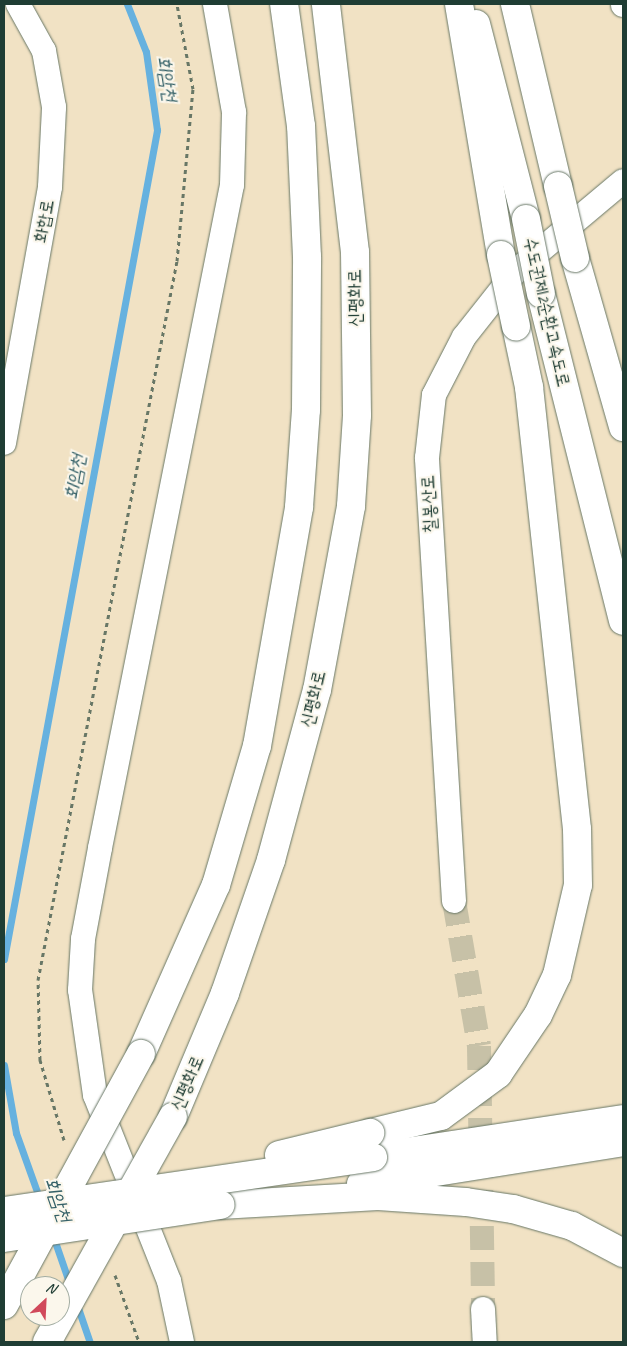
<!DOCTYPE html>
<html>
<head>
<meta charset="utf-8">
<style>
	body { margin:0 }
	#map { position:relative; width:627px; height:1346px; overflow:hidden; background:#f1e2c4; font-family:Caveat,"Poor Story",sans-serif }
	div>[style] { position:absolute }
	.stream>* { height:7px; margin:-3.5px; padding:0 3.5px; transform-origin:3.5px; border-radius:3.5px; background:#66b1df }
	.minor-tunnel>* { height:24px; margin-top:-12px; transform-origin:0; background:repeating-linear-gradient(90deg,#c7c1a7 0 24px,transparent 0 36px) }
	.path>* { height:3px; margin-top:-1.5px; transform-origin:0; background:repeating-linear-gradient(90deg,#687766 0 4px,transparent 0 8px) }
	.roads { filter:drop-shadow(0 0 1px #687766) drop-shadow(0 0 1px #687766) }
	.minor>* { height:24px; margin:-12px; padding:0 12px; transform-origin:12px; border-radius:12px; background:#fff }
	.highway>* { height:28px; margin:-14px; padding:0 14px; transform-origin:14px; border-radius:14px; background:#fff }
	.bridges { filter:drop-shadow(0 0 1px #687766) drop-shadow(0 0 1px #687766) }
	.highway-bridge>* { height:28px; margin:-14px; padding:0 14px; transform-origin:14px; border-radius:14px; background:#fff }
	span { translate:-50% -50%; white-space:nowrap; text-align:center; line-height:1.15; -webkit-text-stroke:4px #fbf7ec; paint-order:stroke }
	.street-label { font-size:18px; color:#1f3d34 }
	.water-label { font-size:19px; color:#346067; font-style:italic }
	.frame { position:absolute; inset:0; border:5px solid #1f3d34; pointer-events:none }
	.north { position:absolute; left:20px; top:1276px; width:50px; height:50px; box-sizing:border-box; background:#fbf7ec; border:1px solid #a3ada2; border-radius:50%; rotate:25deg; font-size:14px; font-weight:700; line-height:20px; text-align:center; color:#1f3d34 }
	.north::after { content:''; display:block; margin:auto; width:18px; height:22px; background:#d1495b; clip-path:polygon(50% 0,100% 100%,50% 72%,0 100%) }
</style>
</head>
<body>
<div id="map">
	<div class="stream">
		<i style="left:4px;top:959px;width:843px;rotate:-79.54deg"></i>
		<i style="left:157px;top:130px;width:79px;rotate:-98deg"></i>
		<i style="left:146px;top:52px;width:52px;rotate:-111.6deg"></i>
		<i style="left:4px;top:1065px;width:69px;rotate:80deg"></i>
		<i style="left:16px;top:1133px;width:71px;rotate:70.3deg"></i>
		<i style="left:53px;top:1236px;width:52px;rotate:70.9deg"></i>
		<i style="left:77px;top:1305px;width:39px;rotate:71deg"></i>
	</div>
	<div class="minor-tunnel">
		<i style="left:454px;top:901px;width:147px;rotate:80.2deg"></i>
		<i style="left:479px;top:1046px;width:263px;rotate:89.1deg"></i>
	</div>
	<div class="path">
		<i style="left:64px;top:1140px;width:84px;rotate:-106.7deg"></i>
		<i style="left:40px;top:1060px;width:80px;rotate:-91.4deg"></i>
		<i style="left:38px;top:980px;width:732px;rotate:-79.06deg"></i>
		<i style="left:177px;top:261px;width:173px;rotate:-84.7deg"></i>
		<i style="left:193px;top:89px;width:86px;rotate:-100.7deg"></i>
		<i style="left:115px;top:1275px;width:71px;rotate:70.3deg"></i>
	</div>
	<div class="roads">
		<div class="minor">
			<i style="left:623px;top:4px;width:1px;rotate:90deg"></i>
			<i style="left:4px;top:443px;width:260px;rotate:-79.8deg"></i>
			<i style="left:50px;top:187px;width:80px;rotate:-87.1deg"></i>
			<i style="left:54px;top:107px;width:57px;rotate:-100.1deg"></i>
			<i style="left:44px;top:51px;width:54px;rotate:-119deg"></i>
			<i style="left:454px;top:901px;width:444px;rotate:-93.5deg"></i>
			<i style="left:427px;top:458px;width:63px;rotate:-83.7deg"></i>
			<i style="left:434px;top:395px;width:65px;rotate:-62.7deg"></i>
			<i style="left:464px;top:337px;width:85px;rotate:-51.7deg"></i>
			<i style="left:517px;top:270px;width:138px;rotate:-40deg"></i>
			<i style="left:483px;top:1309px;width:33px;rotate:87deg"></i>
			<i style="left:182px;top:1342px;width:62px;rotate:-102deg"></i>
			<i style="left:169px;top:1281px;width:200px;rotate:-111.7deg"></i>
			<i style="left:95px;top:1095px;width:106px;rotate:-98.1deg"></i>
			<i style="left:80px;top:990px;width:51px;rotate:-86.6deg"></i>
			<i style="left:83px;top:939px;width:93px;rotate:-79.4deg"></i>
			<i style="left:100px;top:848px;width:676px;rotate:-78.74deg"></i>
			<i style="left:232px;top:185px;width:73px;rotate:-88.4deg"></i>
			<i style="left:234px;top:112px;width:110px;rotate:-100deg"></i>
		</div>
		<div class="highway">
			<i style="left:459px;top:4px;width:254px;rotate:80.5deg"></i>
			<i style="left:515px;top:4px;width:187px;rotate:76.7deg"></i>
			<i style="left:476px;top:24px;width:201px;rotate:75.6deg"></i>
			<i style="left:575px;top:258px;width:176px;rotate:74.1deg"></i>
			<i style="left:541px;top:294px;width:337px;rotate:75.9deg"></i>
			<i style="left:141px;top:1054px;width:185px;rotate:-66.1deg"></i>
			<i style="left:216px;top:885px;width:145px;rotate:-73.6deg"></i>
			<i style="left:257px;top:746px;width:243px;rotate:-80deg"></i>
			<i style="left:299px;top:507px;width:97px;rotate:-85.9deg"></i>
			<i style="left:306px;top:410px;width:153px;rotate:-89.6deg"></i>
			<i style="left:307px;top:257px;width:131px;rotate:-92.6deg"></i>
			<i style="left:301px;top:126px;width:123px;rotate:-97.9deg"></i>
			<i style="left:173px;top:1117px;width:134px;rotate:-67.2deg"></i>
			<i style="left:225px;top:993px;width:141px;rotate:-70.9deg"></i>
			<i style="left:271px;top:860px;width:176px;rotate:-74.9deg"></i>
			<i style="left:317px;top:690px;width:187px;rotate:-79.5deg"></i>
			<i style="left:351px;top:506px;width:91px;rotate:-86.2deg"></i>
			<i style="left:357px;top:415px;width:163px;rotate:-90.7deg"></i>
			<i style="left:355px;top:252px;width:250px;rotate:-96.7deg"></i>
			<i style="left:370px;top:1133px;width:73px;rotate:-13.5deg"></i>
			<i style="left:441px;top:1116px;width:71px;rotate:-36.4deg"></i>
			<i style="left:498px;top:1074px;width:71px;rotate:-55.9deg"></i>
			<i style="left:538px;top:1015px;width:44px;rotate:-64.6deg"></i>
			<i style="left:557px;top:975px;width:92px;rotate:-76.9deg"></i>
			<i style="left:578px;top:885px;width:56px;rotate:-91deg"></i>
			<i style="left:577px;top:829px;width:445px;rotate:-96.2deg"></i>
			<i style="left:529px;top:387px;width:62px;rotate:-102deg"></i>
			<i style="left:373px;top:1157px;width:253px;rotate:-8.6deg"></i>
			<i style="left:361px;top:1184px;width:265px;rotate:-9.1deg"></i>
			<i style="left:220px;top:1205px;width:158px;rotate:-3.3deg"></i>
			<i style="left:378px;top:1196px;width:88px;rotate:3.9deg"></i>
			<i style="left:466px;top:1202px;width:48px;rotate:8.5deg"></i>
			<i style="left:513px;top:1209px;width:61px;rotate:16.1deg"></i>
			<i style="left:572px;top:1226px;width:58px;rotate:27.9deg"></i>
		</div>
	</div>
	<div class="bridges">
		<div class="highway-bridge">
			<i style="left:558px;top:186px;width:74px;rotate:76.7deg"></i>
			<i style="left:526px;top:219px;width:76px;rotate:78.7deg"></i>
			<i style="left:501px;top:255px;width:73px;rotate:78.1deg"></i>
			<i style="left:279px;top:1155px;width:94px;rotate:-13.6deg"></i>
			<i style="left:4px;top:1211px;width:373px;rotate:-8.3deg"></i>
			<i style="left:4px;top:1238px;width:219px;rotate:-8.7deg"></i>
			<i style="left:4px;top:1305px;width:286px;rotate:-61.4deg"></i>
			<i style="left:47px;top:1342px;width:258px;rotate:-60.8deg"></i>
		</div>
	</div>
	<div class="street-label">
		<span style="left:44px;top:221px;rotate:-80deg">화합로</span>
		<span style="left:355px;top:298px;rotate:-91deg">신평화로</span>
		<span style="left:547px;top:312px;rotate:77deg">수도권제2순환고속도로</span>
		<span style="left:429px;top:504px;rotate:-93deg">칠봉산로</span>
		<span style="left:313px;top:699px;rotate:-77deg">신평화로</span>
		<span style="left:187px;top:1083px;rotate:-67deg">신평화로</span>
	</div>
	<div class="water-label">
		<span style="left:166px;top:79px;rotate:81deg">회암천</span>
		<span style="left:76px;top:477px;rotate:-80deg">회암천</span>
		<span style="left:57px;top:1200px;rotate:71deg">회암천</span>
	</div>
	<div class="frame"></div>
	<div class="north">N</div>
</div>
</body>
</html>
